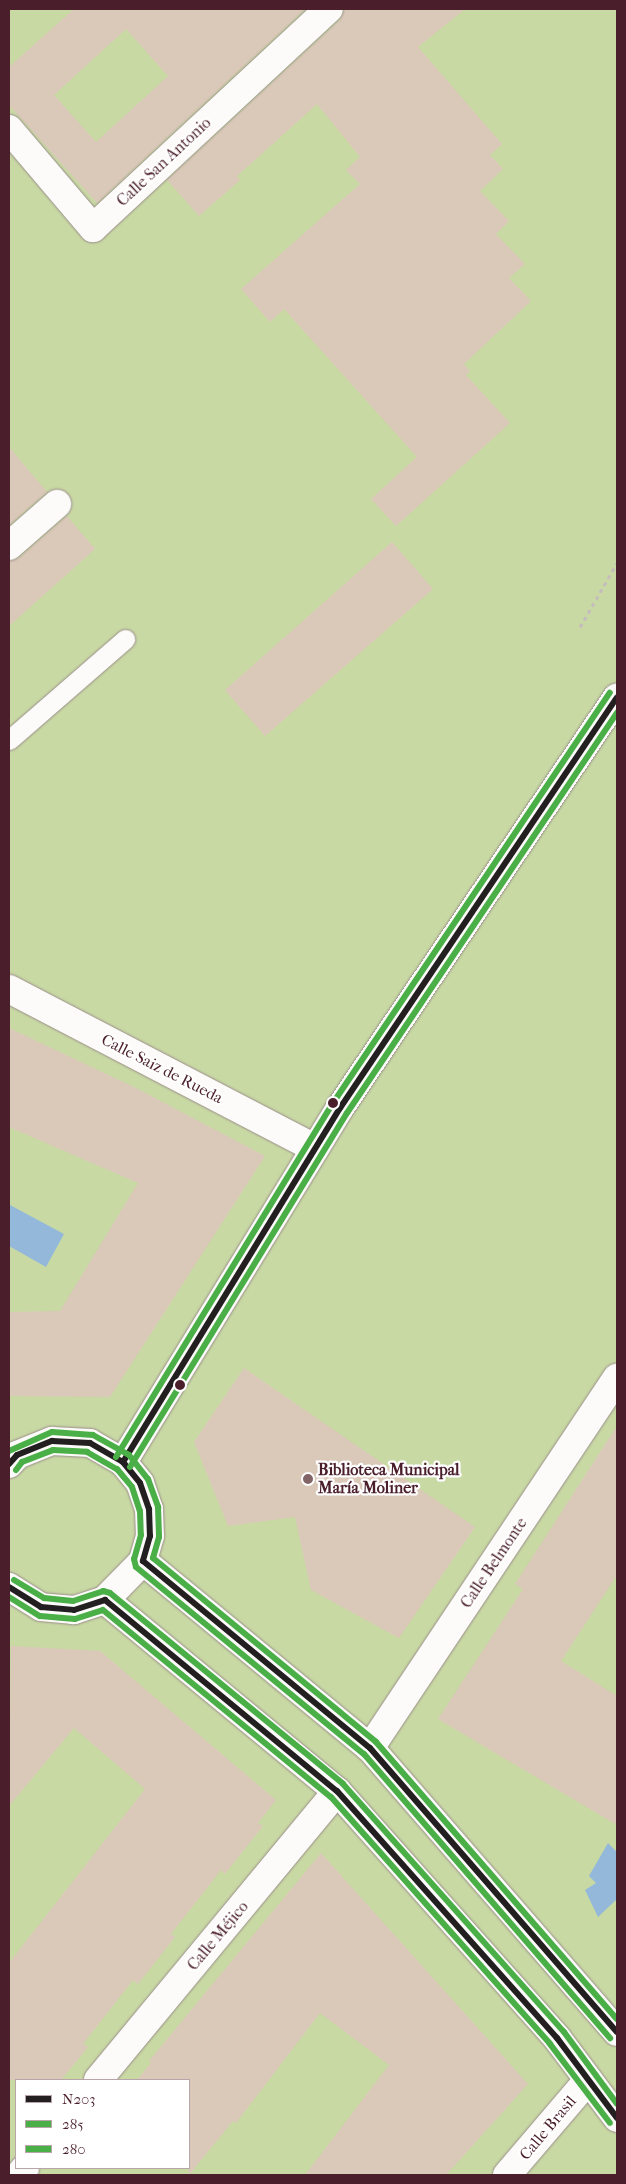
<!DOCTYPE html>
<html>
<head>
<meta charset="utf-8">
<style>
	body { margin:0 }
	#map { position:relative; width:626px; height:2184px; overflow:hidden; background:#eee3d7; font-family:"IM FELL French Canon",serif }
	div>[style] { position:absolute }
	.green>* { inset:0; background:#c9d9a4 }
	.water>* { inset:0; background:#93b8da }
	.building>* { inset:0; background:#dac8b8 }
	.path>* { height:3px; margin-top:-1.5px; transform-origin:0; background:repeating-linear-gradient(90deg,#c4bdbc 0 4px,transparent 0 8px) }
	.roads { filter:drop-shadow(0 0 1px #9b8f8b) drop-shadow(0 0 1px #9b8f8b) }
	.service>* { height:19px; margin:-9.5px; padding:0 9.5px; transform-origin:9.5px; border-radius:9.5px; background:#fcfbf9 }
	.minor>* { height:28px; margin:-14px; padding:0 14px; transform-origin:14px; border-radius:14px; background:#fcfbf9 }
	.bus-1>* { height:6px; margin:-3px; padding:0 3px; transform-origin:3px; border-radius:3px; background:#231f20 }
	.bus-2>* { height:6px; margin:-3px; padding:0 3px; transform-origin:3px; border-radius:3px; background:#4aaf46 }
	.bus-3>* { height:6px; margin:-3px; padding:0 3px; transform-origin:3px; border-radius:3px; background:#4aaf46 }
	.dots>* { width:14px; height:14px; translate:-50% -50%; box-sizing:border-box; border:2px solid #fff; border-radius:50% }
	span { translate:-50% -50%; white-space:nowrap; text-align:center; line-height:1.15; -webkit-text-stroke:4.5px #fff; paint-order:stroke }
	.street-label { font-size:16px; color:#4a1f2b }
	.poi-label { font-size:16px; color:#4a1f2b; font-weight:700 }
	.left { translate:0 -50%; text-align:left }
	.frame { position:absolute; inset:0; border:10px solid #4a1f2b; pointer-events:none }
	.legend { position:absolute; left:15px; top:2079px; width:175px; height:90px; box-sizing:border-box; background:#fff; border:1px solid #b7a5aa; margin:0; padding:6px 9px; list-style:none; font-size:15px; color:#4a1f2b }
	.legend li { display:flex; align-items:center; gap:10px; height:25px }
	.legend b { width:25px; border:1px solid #b7a5aa }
</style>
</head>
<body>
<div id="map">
	<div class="green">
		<i style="clip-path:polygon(evenodd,9px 9px,617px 9px,617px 2175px,9px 2175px,9px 9px,16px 2080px,189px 2080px,189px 2168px,16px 2168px,16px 2080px)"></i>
	</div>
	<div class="water">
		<i style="clip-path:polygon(10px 1205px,64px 1234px,46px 1267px,9px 1246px)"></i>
		<i style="clip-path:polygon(608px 1843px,617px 1852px,617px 1899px,598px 1917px,585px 1890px,596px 1883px,589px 1876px)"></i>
	</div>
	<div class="building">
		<i style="clip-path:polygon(evenodd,74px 9px,301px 9px,303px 11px,97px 203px,9px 105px,9px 67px,74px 9px,126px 29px,168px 76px,96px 142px,54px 95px,126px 29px)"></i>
		<i style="clip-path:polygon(345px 9px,465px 9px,418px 47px,502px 144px,490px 155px,503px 169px,480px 191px,509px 221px,496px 234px,525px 264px,509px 278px,531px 301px,464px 364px,470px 371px,466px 375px,510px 423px,396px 526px,371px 499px,417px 457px,284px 309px,270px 322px,241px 289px,360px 184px,346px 170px,360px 157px,317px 104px,237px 176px,240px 180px,199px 216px,167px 180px,340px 20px)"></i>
		<i style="clip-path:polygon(9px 447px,47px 492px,9px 525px)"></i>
		<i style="clip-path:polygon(67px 516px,95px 549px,9px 626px,9px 561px,19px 558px)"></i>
		<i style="clip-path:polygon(392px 542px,433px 589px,265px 736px,225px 690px)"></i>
		<i style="clip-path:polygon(9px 1028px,134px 1087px,265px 1156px,110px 1397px,9px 1396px,9px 1312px,60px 1311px,138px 1183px,9px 1127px)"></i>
		<i style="clip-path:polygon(244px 1368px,475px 1527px,399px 1638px,311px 1590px,295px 1517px,228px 1526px,194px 1442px)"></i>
		<i style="clip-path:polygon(617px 1426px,617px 1575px,561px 1661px,617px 1696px,617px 1825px,438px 1719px,523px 1589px,515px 1584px)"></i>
		<i style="clip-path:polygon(11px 1646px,100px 1651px,276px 1800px,258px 1823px,263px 1826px,225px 1874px,221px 1870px,171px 1934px,175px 1937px,138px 1984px,133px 1980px,83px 2044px,88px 2047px,61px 2080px,9px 2080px,9px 1963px,145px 1789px,74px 1728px,9px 1806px)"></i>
		<i style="clip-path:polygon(321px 1853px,528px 2084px,446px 2175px,305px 2175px,389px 2065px,320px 2013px,236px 2123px,233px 2121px,189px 2175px,189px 2080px,137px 2080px,151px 2063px,149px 2061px)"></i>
	</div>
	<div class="path">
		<i style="left:580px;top:627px;width:74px;rotate:-60deg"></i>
	</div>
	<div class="roads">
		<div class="service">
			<i style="left:9px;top:740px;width:154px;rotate:-41deg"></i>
		</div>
		<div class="minor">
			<i style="left:9px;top:129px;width:130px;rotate:49.7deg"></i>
			<i style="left:93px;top:228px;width:322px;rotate:-42.9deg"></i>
			<i style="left:9px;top:546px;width:64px;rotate:-41.2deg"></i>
			<i style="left:9px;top:989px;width:345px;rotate:27.5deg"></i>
			<i style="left:123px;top:1462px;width:415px;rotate:-58.5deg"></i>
			<i style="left:340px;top:1108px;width:495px;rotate:-56deg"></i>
			<i style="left:9px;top:1464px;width:12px;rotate:-48deg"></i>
			<i style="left:17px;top:1455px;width:38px;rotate:-22deg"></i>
			<i style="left:52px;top:1441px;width:38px;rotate:3deg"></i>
			<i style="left:90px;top:1443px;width:38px;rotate:30deg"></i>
			<i style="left:123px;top:1462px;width:27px;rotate:51deg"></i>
			<i style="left:140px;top:1483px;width:28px;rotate:71deg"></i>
			<i style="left:149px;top:1509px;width:27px;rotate:88deg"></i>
			<i style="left:150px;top:1536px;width:26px;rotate:106deg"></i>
			<i style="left:143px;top:1561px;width:54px;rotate:134.3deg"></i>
			<i style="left:105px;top:1600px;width:33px;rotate:162deg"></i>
			<i style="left:74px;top:1610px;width:33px;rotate:-175deg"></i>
			<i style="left:41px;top:1607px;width:38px;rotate:-148deg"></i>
			<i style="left:143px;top:1561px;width:294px;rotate:39.5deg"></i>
			<i style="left:370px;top:1748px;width:376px;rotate:49deg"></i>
			<i style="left:105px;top:1600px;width:301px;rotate:39.5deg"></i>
			<i style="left:337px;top:1791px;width:331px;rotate:48.3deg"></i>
			<i style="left:557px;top:2038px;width:100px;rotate:53.1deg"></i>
			<i style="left:370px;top:1748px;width:445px;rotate:-56.3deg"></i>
			<i style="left:98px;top:2080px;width:375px;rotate:-50.4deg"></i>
			<i style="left:19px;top:2175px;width:9px;rotate:-49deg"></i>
			<i style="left:507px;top:2175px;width:125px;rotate:-49.5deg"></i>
		</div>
	</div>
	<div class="bus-1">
		<i style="left:123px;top:1462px;width:415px;rotate:-58.5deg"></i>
		<i style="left:340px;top:1108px;width:495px;rotate:-56deg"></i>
		<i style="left:9px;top:1464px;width:12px;rotate:-48deg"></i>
		<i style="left:17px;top:1455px;width:38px;rotate:-22deg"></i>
		<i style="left:52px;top:1441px;width:38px;rotate:3deg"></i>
		<i style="left:90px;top:1443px;width:38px;rotate:30deg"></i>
		<i style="left:123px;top:1462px;width:27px;rotate:51deg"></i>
		<i style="left:140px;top:1483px;width:28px;rotate:71deg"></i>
		<i style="left:149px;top:1509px;width:27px;rotate:88deg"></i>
		<i style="left:150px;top:1536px;width:26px;rotate:106deg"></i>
		<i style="left:143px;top:1561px;width:294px;rotate:39.5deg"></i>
		<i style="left:370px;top:1748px;width:376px;rotate:49deg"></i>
		<i style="left:9px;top:1587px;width:38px;rotate:32deg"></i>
		<i style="left:41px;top:1607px;width:33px;rotate:5deg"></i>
		<i style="left:74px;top:1610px;width:33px;rotate:-18deg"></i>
		<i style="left:105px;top:1600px;width:301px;rotate:39.5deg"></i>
		<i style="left:337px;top:1791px;width:331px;rotate:48.3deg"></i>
		<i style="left:557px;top:2038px;width:100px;rotate:53.1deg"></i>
	</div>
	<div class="bus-2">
		<i style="left:130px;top:1467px;width:415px;rotate:-58.5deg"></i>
		<i style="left:347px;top:1113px;width:483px;rotate:-56deg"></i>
		<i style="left:16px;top:1470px;width:10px;rotate:-53deg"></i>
		<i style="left:22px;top:1462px;width:33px;rotate:-21deg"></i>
		<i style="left:53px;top:1450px;width:34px;rotate:3deg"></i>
		<i style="left:87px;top:1452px;width:34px;rotate:30deg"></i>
		<i style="left:117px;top:1469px;width:23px;rotate:50deg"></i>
		<i style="left:132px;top:1487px;width:25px;rotate:72deg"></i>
		<i style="left:140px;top:1511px;width:24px;rotate:88deg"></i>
		<i style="left:141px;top:1535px;width:25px;rotate:106deg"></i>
		<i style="left:134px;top:1559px;width:8px;rotate:76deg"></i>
		<i style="left:136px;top:1567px;width:295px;rotate:39.4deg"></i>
		<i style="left:364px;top:1754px;width:376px;rotate:49.1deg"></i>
		<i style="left:9px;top:1597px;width:36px;rotate:32deg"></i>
		<i style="left:40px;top:1616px;width:35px;rotate:5deg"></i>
		<i style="left:75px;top:1619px;width:29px;rotate:-18deg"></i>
		<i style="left:103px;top:1610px;width:295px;rotate:39.4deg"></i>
		<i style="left:331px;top:1797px;width:330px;rotate:48.4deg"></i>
		<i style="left:550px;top:2044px;width:99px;rotate:52.8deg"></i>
	</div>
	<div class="bus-3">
		<i style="left:9px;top:1451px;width:47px;rotate:-23.8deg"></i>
		<i style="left:52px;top:1432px;width:41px;rotate:4.2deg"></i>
		<i style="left:93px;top:1435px;width:41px;rotate:29.1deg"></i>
		<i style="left:129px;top:1455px;width:31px;rotate:52deg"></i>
		<i style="left:148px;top:1479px;width:30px;rotate:70deg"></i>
		<i style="left:158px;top:1507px;width:30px;rotate:88deg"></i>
		<i style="left:159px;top:1537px;width:22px;rotate:106deg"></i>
		<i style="left:153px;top:1558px;width:289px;rotate:39.5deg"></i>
		<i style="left:376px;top:1742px;width:367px;rotate:49deg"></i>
		<i style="left:116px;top:1457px;width:415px;rotate:-58.5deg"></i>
		<i style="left:333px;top:1103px;width:495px;rotate:-56deg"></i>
		<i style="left:14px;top:1580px;width:35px;rotate:31deg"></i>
		<i style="left:44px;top:1598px;width:29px;rotate:6deg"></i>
		<i style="left:73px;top:1601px;width:32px;rotate:-18deg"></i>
		<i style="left:103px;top:1591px;width:7px;rotate:16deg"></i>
		<i style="left:110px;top:1593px;width:301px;rotate:39.3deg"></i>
		<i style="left:343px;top:1784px;width:332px;rotate:48.3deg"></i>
		<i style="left:564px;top:2032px;width:89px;rotate:53.6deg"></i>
	</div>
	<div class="dots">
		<i style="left:333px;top:1103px;background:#4a1f2b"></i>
		<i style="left:180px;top:1385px;background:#4a1f2b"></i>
		<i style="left:308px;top:1479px;background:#836467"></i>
	</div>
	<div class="street-label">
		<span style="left:164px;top:162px;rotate:-43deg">Calle San Antonio</span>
		<span style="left:162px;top:1069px;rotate:27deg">Calle Saiz de Rueda</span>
		<span style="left:494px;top:1563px;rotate:-56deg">Calle Belmonte</span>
		<span style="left:218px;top:1936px;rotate:-50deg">Calle Méjico</span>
		<span style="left:548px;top:2128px;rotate:-50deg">Calle Brasil</span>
	</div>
	<div class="poi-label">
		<span class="left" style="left:318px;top:1479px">Biblioteca Municipal<br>María Moliner</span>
	</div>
	<div class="frame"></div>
	<ul class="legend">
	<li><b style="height:6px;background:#231f20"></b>N203</li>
	<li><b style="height:6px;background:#4aaf46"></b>285</li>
	<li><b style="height:6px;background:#4aaf46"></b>280</li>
	</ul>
</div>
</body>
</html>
